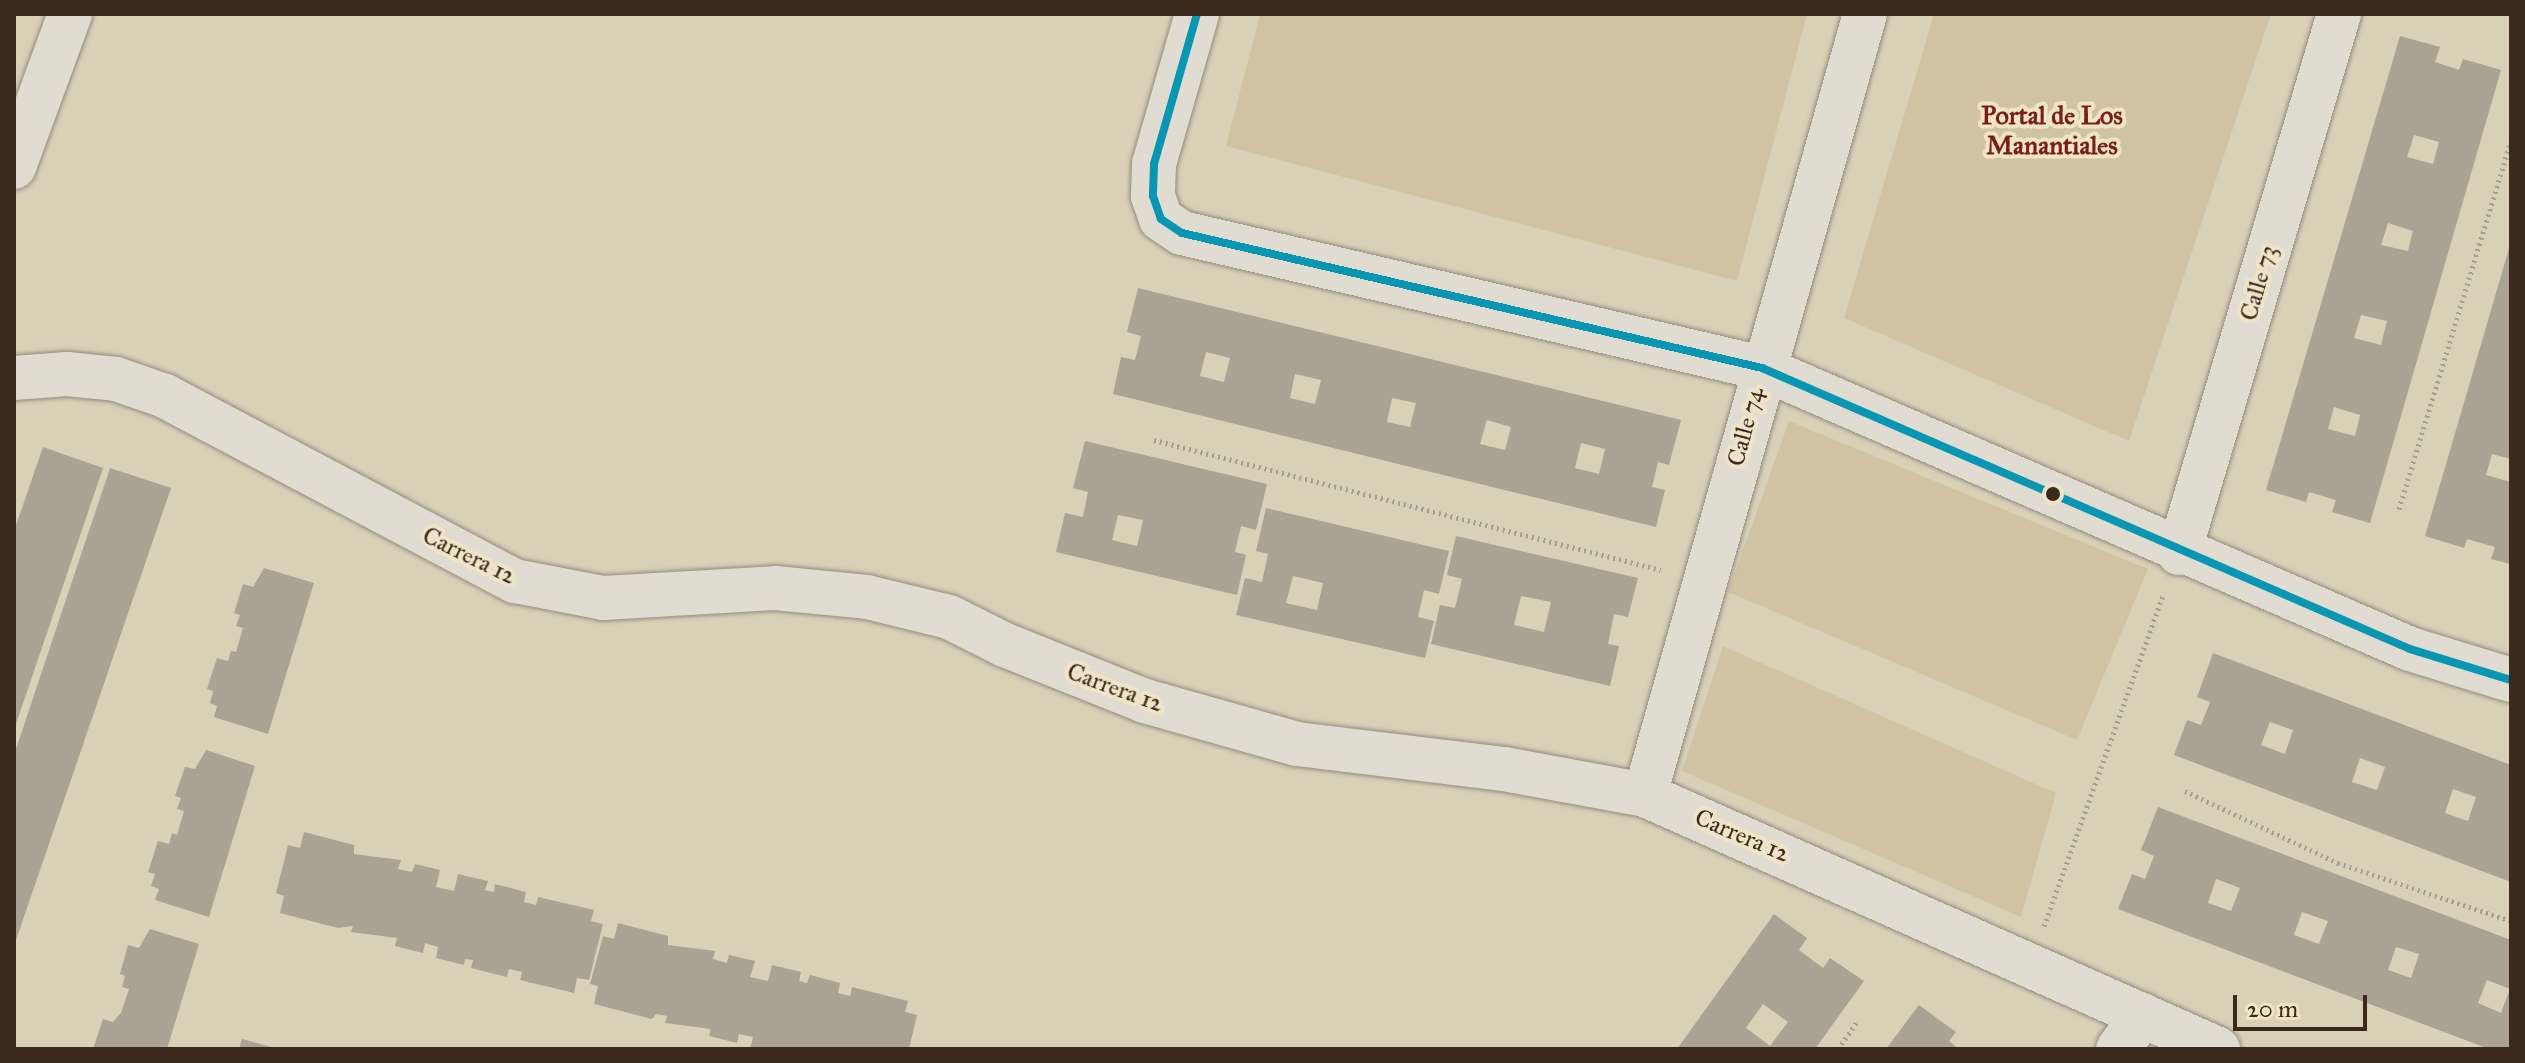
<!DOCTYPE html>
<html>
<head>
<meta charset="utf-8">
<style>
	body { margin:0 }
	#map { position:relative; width:2525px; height:1063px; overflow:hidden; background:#d9d0b8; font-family:"IM FELL Great Primer",serif }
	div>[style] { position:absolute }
	.green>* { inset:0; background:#d0c3a4 }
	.building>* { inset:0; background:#aaa393 }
	.path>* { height:5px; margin-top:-2.5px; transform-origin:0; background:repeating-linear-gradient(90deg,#a49f95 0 2px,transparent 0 6px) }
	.roads { filter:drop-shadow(0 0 2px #938b7d) drop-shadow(0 0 2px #938b7d) }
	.street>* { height:44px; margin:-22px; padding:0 22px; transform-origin:22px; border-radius:22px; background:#e1dcd1 }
	.secondary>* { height:44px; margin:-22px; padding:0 22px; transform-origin:22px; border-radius:22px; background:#e1dcd1 }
	.bus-1>* { height:8px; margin:-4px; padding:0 4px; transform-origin:4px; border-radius:4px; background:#0996b3 }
	.dots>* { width:22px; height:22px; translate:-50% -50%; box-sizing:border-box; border:4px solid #efe4c8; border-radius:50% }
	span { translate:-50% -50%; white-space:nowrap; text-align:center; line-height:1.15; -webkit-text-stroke:8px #efe4c8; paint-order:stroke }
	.street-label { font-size:24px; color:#3a291c }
	.neighbourhood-label { font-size:26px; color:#7a1f14; font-weight:700 }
	.frame { position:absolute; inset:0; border:16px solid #3a291c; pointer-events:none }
	.scale { position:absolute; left:2233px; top:995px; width:134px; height:36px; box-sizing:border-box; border:4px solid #3a291c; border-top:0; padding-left:10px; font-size:24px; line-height:28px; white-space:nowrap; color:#3a291c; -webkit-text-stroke:6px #efe4c8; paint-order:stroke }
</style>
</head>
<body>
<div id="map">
	<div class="green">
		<i style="clip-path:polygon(1260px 14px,1807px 14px,1737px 281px,1226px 146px)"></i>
		<i style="clip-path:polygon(1934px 14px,2271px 14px,2129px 441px,1844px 318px)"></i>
		<i style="clip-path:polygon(1789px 421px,2148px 569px,2077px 740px,1728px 592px)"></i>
		<i style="clip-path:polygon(1723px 646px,2056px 793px,2021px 917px,1682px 771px)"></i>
	</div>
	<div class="building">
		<i style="clip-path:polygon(evenodd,2400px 36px,2440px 47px,2435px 62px,2459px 70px,2463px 59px,2501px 70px,2370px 523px,2332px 512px,2336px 500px,2309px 492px,2306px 502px,2266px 490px,2400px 36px,2414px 135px,2439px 142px,2433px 164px,2407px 157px,2414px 135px,2400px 36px,2388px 223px,2413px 231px,2408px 251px,2381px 245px,2388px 223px,2400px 36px,2361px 315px,2387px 321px,2381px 345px,2354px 338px,2361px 315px,2400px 36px,2334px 407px,2360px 415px,2355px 436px,2328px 429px,2334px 407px)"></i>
		<i style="clip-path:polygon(2510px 245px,2511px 459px,2492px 454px,2486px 475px,2511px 482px,2511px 564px,2491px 559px,2495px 547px,2467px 539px,2464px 548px,2425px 536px)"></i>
		<i style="clip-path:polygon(evenodd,1138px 288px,1681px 420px,1669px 465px,1658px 462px,1652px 487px,1665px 490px,1656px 527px,1113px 394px,1121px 357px,1135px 360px,1141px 336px,1127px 332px,1138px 288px,1206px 352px,1230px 358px,1224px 382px,1200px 376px,1206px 352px,1138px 288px,1295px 374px,1321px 380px,1315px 404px,1290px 398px,1295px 374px,1138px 288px,1392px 398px,1416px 403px,1410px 427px,1387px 422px,1392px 398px,1138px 288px,1487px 420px,1511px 427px,1505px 450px,1480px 444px,1487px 420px,1138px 288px,1581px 443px,1605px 449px,1599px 474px,1575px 468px,1581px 443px)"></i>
		<i style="clip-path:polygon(evenodd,1085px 441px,1267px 484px,1256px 530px,1241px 526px,1235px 552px,1246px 555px,1237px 595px,1056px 552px,1065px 513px,1083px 517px,1088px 492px,1073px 488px,1085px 441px,1118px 515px,1143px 520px,1137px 546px,1112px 540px,1118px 515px)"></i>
		<i style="clip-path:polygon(43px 447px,103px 468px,14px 730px,14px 531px)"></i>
		<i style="clip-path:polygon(110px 468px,171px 488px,14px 946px,14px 755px)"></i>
		<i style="clip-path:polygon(evenodd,1266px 508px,1449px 551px,1439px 594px,1424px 590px,1418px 617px,1434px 621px,1425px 658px,1236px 615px,1245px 578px,1262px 582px,1268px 554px,1256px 551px,1266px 508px,1293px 576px,1323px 583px,1317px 610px,1286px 603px,1293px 576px)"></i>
		<i style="clip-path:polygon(evenodd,1456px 536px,1638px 578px,1628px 617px,1614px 614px,1608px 644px,1619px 646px,1610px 686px,1431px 644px,1440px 605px,1455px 608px,1462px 579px,1447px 575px,1456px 536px,1521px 596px,1551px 602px,1544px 632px,1514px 625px,1521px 596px)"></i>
		<i style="clip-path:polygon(264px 568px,314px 583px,268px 734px,214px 717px,217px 706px,210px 703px,213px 691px,207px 689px,217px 658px,228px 661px,231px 651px,236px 652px,243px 628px,236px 626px,240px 615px,234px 613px,243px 584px,253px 587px)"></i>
		<i style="clip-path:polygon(evenodd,2213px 653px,2511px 765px,2511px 882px,2174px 755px,2187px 720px,2201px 725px,2210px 702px,2197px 697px,2213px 653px,2270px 722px,2293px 730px,2285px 754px,2261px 745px,2270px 722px,2213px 653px,2360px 758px,2385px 767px,2377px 790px,2352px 782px,2360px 758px,2213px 653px,2453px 789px,2476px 797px,2468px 821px,2445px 813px,2453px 789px)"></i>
		<i style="clip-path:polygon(206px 750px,255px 766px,209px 917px,155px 900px,159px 889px,151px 886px,155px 874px,148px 872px,158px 841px,169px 844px,172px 833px,177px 835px,184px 811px,177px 809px,181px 798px,175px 796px,185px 767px,195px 769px)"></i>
		<i style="clip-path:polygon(evenodd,2158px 807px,2511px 940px,2511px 1049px,2489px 1049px,2118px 909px,2132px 874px,2145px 879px,2154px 856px,2141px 850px,2158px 807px,2216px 879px,2240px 888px,2231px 911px,2208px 903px,2216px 879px,2158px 807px,2302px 912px,2328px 921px,2319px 944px,2294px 935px,2302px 912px,2158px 807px,2396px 947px,2419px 954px,2411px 978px,2388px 970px,2396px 947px,2158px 807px,2487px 980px,2510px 989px,2501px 1013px,2478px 1003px,2487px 980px)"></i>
		<i style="clip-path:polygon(304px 832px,354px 845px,354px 854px,401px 860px,398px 869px,412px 872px,415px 864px,440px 870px,436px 887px,454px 891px,458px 874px,488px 881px,485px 890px,494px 892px,495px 884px,526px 892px,524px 902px,536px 905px,538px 897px,594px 910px,591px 921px,603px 924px,589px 980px,577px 978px,574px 993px,520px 980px,522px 972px,509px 969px,507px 977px,471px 968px,473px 960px,465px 959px,464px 965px,436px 958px,438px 947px,425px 943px,423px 953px,395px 946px,397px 938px,351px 932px,353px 926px,338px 928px,280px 913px,284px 896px,276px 893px,288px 845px,300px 848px)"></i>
		<i style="clip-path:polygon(evenodd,1774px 914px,1807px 938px,1799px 950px,1823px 968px,1830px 958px,1864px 981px,1815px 1049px,1677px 1049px,1774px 914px,1763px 1004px,1788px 1022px,1770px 1046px,1746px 1028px,1763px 1004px)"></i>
		<i style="clip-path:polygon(618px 923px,668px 936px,668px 945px,715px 951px,713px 959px,727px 963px,729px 955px,755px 961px,750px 977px,768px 981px,772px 965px,801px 972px,799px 981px,807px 983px,810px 975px,840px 983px,838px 993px,850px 996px,852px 987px,908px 1001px,905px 1012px,917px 1015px,909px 1049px,750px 1049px,753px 1037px,739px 1034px,737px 1043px,709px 1036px,711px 1029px,665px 1023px,667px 1016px,656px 1014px,652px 1019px,594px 1004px,598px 986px,590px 984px,603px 936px,614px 939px)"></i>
		<i style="clip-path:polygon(150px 929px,199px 944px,167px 1049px,93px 1049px,103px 1019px,113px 1022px,121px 1013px,129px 989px,122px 987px,125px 976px,120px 974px,128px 945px,139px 948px)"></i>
		<i style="clip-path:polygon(1919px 1005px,1956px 1032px,1949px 1041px,1959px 1049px,1886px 1049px)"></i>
		<i style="clip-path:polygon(242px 1039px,275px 1048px,275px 1049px,239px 1049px)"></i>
	</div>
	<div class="path">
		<i style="left:1154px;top:440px;width:523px;rotate:14.38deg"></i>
		<i style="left:2399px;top:509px;width:385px;rotate:-73.1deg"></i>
		<i style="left:2185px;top:791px;width:169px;rotate:25.2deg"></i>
		<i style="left:2338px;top:863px;width:182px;rotate:18.5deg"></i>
		<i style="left:2044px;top:926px;width:354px;rotate:-70.2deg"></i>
		<i style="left:1838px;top:1049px;width:32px;rotate:-55deg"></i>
	</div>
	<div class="roads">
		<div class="street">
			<i style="left:1197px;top:14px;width:156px;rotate:106deg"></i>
			<i style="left:1154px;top:164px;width:32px;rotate:92deg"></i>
			<i style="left:1153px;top:196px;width:24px;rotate:71deg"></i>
			<i style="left:1161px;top:219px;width:25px;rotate:34deg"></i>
			<i style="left:1182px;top:233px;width:596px;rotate:13.1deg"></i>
			<i style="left:1762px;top:368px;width:706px;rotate:23.44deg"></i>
			<i style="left:2410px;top:649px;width:106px;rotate:17.1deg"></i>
			<i style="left:14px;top:167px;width:163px;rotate:-69.9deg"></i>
			<i style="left:2179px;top:553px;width:562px;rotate:-73.47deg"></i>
			<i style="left:1645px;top:795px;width:811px;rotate:-74.27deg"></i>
			<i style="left:2118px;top:1049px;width:42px;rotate:-53.7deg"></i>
		</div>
		<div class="secondary">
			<i style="left:14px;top:378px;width:53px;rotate:-4.3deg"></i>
			<i style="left:67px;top:374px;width:49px;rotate:5.8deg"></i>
			<i style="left:116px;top:379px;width:52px;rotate:19.1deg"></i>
			<i style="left:165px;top:396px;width:396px;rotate:27.9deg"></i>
			<i style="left:515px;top:581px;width:90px;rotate:10.9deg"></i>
			<i style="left:603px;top:598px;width:172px;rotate:-3.3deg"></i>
			<i style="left:775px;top:588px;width:92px;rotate:5.6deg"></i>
			<i style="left:867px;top:597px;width:84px;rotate:13.7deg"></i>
			<i style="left:949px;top:617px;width:63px;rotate:26.6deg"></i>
			<i style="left:1005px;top:645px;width:151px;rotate:21.8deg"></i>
			<i style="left:1145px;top:701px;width:158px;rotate:15.8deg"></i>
			<i style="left:1297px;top:744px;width:209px;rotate:6.9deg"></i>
			<i style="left:1504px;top:769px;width:143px;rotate:10.4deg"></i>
			<i style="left:1645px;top:795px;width:627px;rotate:23.91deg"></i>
		</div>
	</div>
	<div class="bus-1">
		<i style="left:1197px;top:14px;width:156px;rotate:106deg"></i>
		<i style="left:1154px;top:164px;width:32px;rotate:92deg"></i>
		<i style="left:1153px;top:196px;width:24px;rotate:71deg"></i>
		<i style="left:1161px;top:219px;width:25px;rotate:34deg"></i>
		<i style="left:1182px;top:233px;width:596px;rotate:13.1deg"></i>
		<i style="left:1762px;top:368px;width:706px;rotate:23.44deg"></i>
		<i style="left:2410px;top:649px;width:106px;rotate:17.1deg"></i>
	</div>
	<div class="dots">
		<i style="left:2053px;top:494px;background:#3a291c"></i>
	</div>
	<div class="street-label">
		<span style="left:2259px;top:283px;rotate:-74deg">Calle 73</span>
		<span style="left:1746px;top:427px;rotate:-75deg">Calle 74</span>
		<span style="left:469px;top:556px;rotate:26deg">Carrera 12</span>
		<span style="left:1115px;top:688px;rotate:20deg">Carrera 12</span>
		<span style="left:1742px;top:836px;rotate:23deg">Carrera 12</span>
	</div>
	<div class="neighbourhood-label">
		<span style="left:2052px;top:131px">Portal de Los<br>Manantiales</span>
	</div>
	<div class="frame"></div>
	<div class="scale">20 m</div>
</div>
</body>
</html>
